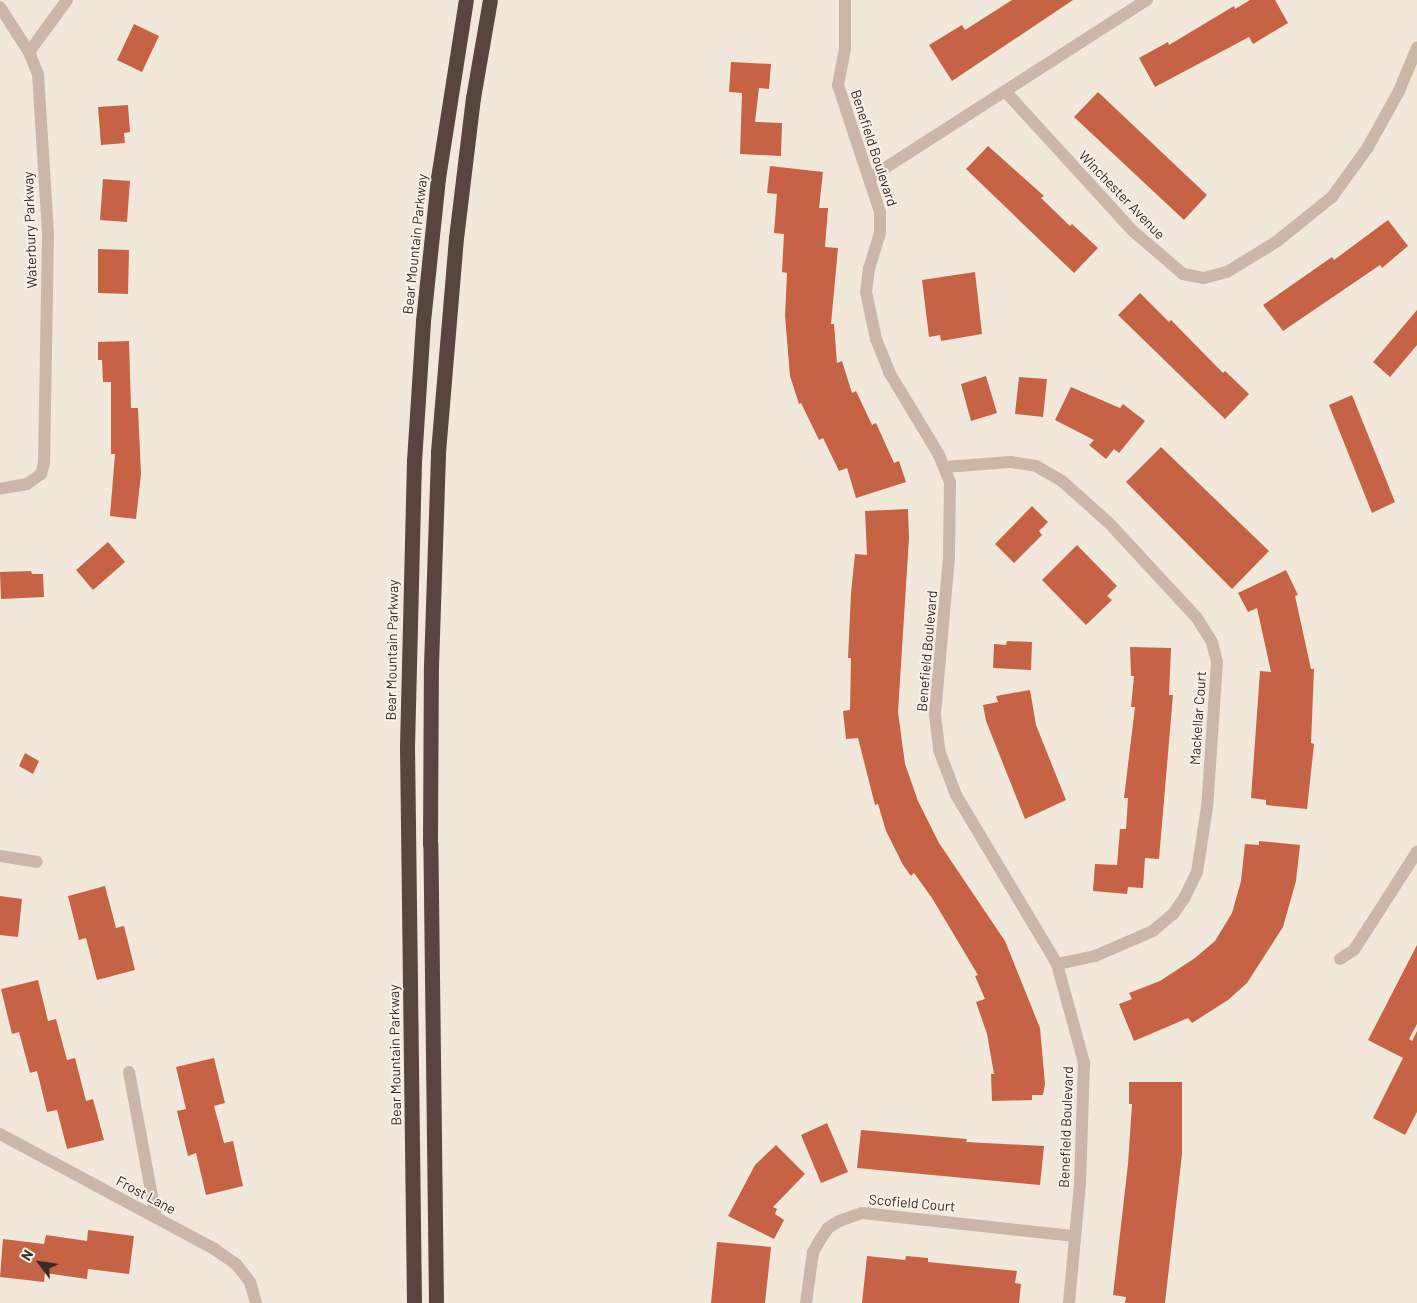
<!DOCTYPE html>
<html>
<head>
<meta charset="utf-8">
<style>
	body { margin:0 }
	#map { position:relative; width:1417px; height:1303px; overflow:hidden; background:#f2e7db; font-family:Barlow,sans-serif }
	div>[style] { position:absolute }
	.building>* { inset:0; background:#c66345 }
	.minor>* { height:12px; margin:-6px; padding:0 6px; transform-origin:6px; border-radius:6px; background:#cab7a7 }
	.highway>* { height:15px; margin:-7.5px; padding:0 7.5px; transform-origin:7.5px; border-radius:7.5px; background:#57463f }
	span { translate:-50% -50%; white-space:nowrap; text-align:center; line-height:1.15; -webkit-text-stroke:4px #faf1e8; paint-order:stroke }
	.street-label { font-size:14px; color:#362c28 }
	.north { position:absolute; left:15px; top:1238px; width:50px; height:50px; -webkit-text-stroke:4px #faf1e8; paint-order:stroke; rotate:301deg; font-size:14px; font-weight:700; line-height:20px; text-align:center; color:#362c28 }
	.north::after { content:''; display:block; margin:auto; width:18px; height:22px; background:#362c28; clip-path:polygon(50% 0,100% 100%,50% 72%,0 100%) }
</style>
</head>
<body>
<div id="map">
	<div class="building">
		<i style="clip-path:polygon(1012px 0,1073px 0,952px 81px,929px 45px,962px 25px,965px 30px)"></i>
		<i style="clip-path:polygon(1250px 0,1275px 0,1288px 23px,1253px 44px,1249px 37px,1155px 87px,1139px 58px,1168px 42px,1169px 45px,1234px 6px,1235px 9px)"></i>
		<i style="clip-path:polygon(134px 24px,159px 36px,142px 72px,117px 60px)"></i>
		<i style="clip-path:polygon(731px 62px,771px 64px,769px 89px,759px 88px,755px 122px,782px 123px,781px 156px,740px 154px,742px 93px,729px 92px)"></i>
		<i style="clip-path:polygon(1098px 92px,1207px 195px,1184px 220px,1074px 117px)"></i>
		<i style="clip-path:polygon(128px 105px,130px 132px,124px 133px,125px 143px,101px 145px,98px 107px)"></i>
		<i style="clip-path:polygon(988px 146px,1044px 196px,1041px 198px,1070px 226px,1072px 224px,1098px 248px,1074px 273px,966px 169px)"></i>
		<i style="clip-path:polygon(770px 166px,823px 172px,819px 208px,828px 208px,825px 247px,838px 248px,831px 324px,834px 324px,837px 363px,842px 361px,852px 393px,856px 391px,872px 425px,876px 423px,894px 463px,899px 461px,906px 482px,856px 498px,847px 468px,839px 471px,823px 438px,819px 440px,801px 403px,799px 404px,790px 376px,785px 316px,787px 273px,782px 272px,784px 234px,774px 233px,777px 194px,767px 193px)"></i>
		<i style="clip-path:polygon(103px 179px,130px 181px,127px 222px,100px 220px)"></i>
		<i style="clip-path:polygon(1388px 220px,1408px 246px,1382px 268px,1380px 265px,1283px 331px,1263px 305px,1332px 257px,1334px 260px)"></i>
		<i style="clip-path:polygon(98px 249px,129px 250px,128px 294px,98px 293px)"></i>
		<i style="clip-path:polygon(975px 272px,982px 334px,941px 341px,940px 335px,929px 337px,922px 280px)"></i>
		<i style="clip-path:polygon(1140px 293px,1169px 322px,1171px 320px,1223px 373px,1225px 371px,1249px 394px,1225px 419px,1118px 315px)"></i>
		<i style="clip-path:polygon(1417px 310px,1417px 345px,1390px 377px,1373px 362px)"></i>
		<i style="clip-path:polygon(129px 341px,131px 408px,138px 408px,141px 474px,136px 519px,110px 516px,115px 454px,111px 454px,111px 382px,103px 382px,102px 360px,98px 360px,98px 342px)"></i>
		<i style="clip-path:polygon(986px 376px,997px 413px,971px 421px,961px 384px)"></i>
		<i style="clip-path:polygon(1019px 377px,1047px 379px,1043px 417px,1015px 414px)"></i>
		<i style="clip-path:polygon(1071px 387px,1120px 408px,1123px 404px,1145px 421px,1119px 453px,1114px 449px,1106px 459px,1089px 445px,1094px 440px,1055px 420px)"></i>
		<i style="clip-path:polygon(1352px 395px,1395px 502px,1372px 513px,1329px 405px)"></i>
		<i style="clip-path:polygon(1161px 447px,1269px 551px,1232px 589px,1126px 482px)"></i>
		<i style="clip-path:polygon(1032px 506px,1048px 522px,1039px 531px,1042px 535px,1014px 563px,995px 544px)"></i>
		<i style="clip-path:polygon(908px 509px,909px 538px,898px 712px,905px 764px,918px 801px,939px 843px,1005px 941px,1040px 1028px,1045px 1084px,1043px 1095px,1032px 1095px,1032px 1100px,992px 1101px,991px 1074px,994px 1074px,987px 1034px,976px 1002px,985px 999px,975px 976px,978px 975px,932px 898px,914px 873px,911px 876px,903px 865px,886px 831px,878px 804px,875px 805px,858px 738px,846px 739px,843px 711px,850px 710px,851px 658px,848px 658px,851px 593px,855px 554px,867px 555px,865px 511px)"></i>
		<i style="clip-path:polygon(108px 542px,125px 562px,93px 590px,76px 570px)"></i>
		<i style="clip-path:polygon(1077px 545px,1117px 586px,1107px 596px,1112px 600px,1086px 625px,1042px 580px)"></i>
		<i style="clip-path:polygon(1286px 570px,1298px 595px,1295px 596px,1311px 669px,1314px 669px,1311px 743px,1314px 744px,1307px 809px,1266px 805px,1266px 800px,1251px 798px,1260px 671px,1271px 672px,1257px 608px,1248px 612px,1238px 593px)"></i>
		<i style="clip-path:polygon(31px 571px,32px 574px,43px 574px,44px 597px,1px 599px,0 572px)"></i>
		<i style="clip-path:polygon(1007px 641px,1032px 642px,1031px 670px,993px 668px,994px 644px,1006px 645px)"></i>
		<i style="clip-path:polygon(1130px 647px,1171px 648px,1169px 695px,1173px 695px,1159px 859px,1145px 858px,1143px 888px,1128px 887px,1127px 894px,1093px 891px,1095px 864px,1117px 865px,1120px 829px,1126px 829px,1128px 798px,1124px 798px,1135px 707px,1131px 707px,1134px 676px,1131px 676px)"></i>
		<i style="clip-path:polygon(1030px 690px,1036px 725px,1066px 800px,1025px 819px,986px 721px,983px 705px,998px 702px,996px 696px)"></i>
		<i style="clip-path:polygon(25px 753px,39px 761px,33px 774px,19px 766px)"></i>
		<i style="clip-path:polygon(1259px 841px,1300px 845px,1296px 881px,1283px 927px,1247px 983px,1228px 1000px,1192px 1023px,1188px 1018px,1134px 1041px,1119px 1004px,1132px 999px,1129px 993px,1160px 981px,1195px 958px,1215px 941px,1232px 913px,1241px 881px,1245px 844px,1259px 845px)"></i>
		<i style="clip-path:polygon(105px 886px,116px 928px,124px 926px,135px 970px,97px 980px,86px 938px,79px 940px,68px 896px)"></i>
		<i style="clip-path:polygon(0 896px,22px 899px,18px 937px,0 935px)"></i>
		<i style="clip-path:polygon(1417px 945px,1417px 1024px,1409px 1039px,1412px 1041px,1417px 1031px,1417px 1112px,1405px 1135px,1373px 1118px,1403px 1058px,1368px 1040px)"></i>
		<i style="clip-path:polygon(38px 980px,48px 1021px,56px 1019px,67px 1060px,75px 1058px,86px 1101px,93px 1099px,104px 1140px,67px 1149px,57px 1110px,47px 1112px,37px 1071px,30px 1073px,19px 1032px,12px 1034px,1px 989px)"></i>
		<i style="clip-path:polygon(214px 1058px,225px 1103px,214px 1106px,224px 1143px,233px 1141px,243px 1186px,206px 1195px,196px 1153px,188px 1156px,177px 1111px,186px 1109px,176px 1067px)"></i>
		<i style="clip-path:polygon(1129px 1082px,1182px 1082px,1182px 1154px,1165px 1303px,1125px 1303px,1126px 1297px,1113px 1295px,1128px 1164px,1132px 1104px,1129px 1104px)"></i>
		<i style="clip-path:polygon(827px 1123px,848px 1172px,821px 1183px,801px 1135px)"></i>
		<i style="clip-path:polygon(861px 1130px,967px 1139px,966px 1142px,1044px 1146px,1040px 1185px,857px 1168px)"></i>
		<i style="clip-path:polygon(776px 1145px,805px 1174px,773px 1207px,777px 1209px,775px 1214px,784px 1220px,774px 1239px,728px 1216px,755px 1165px)"></i>
		<i style="clip-path:polygon(88px 1230px,134px 1236px,129px 1274px,88px 1269px,87px 1279px,45px 1273px,44px 1282px,0 1277px,3px 1239px,44px 1244px,46px 1235px,87px 1241px)"></i>
		<i style="clip-path:polygon(717px 1242px,771px 1247px,765px 1303px,711px 1303px)"></i>
		<i style="clip-path:polygon(867px 1256px,905px 1260px,906px 1256px,928px 1258px,928px 1262px,1017px 1271px,1015px 1283px,1021px 1284px,1019px 1303px,862px 1303px)"></i>
	</div>
	<div class="minor">
		<i style="left:845px;top:0;width:49px;rotate:90deg"></i>
		<i style="left:845px;top:49px;width:37px;rotate:101deg"></i>
		<i style="left:838px;top:85px;width:134px;rotate:71.7deg"></i>
		<i style="left:880px;top:212px;width:21px;rotate:90deg"></i>
		<i style="left:880px;top:233px;width:37px;rotate:107deg"></i>
		<i style="left:869px;top:268px;width:24px;rotate:97deg"></i>
		<i style="left:866px;top:292px;width:48px;rotate:78deg"></i>
		<i style="left:876px;top:339px;width:35px;rotate:68deg"></i>
		<i style="left:889px;top:372px;width:97px;rotate:58.9deg"></i>
		<i style="left:939px;top:455px;width:29px;rotate:68deg"></i>
		<i style="left:950px;top:482px;width:75px;rotate:90.8deg"></i>
		<i style="left:949px;top:557px;width:159px;rotate:95.1deg"></i>
		<i style="left:935px;top:715px;width:35px;rotate:83deg"></i>
		<i style="left:939px;top:750px;width:48px;rotate:69.3deg"></i>
		<i style="left:956px;top:795px;width:197px;rotate:59.1deg"></i>
		<i style="left:1057px;top:964px;width:103px;rotate:74.7deg"></i>
		<i style="left:1084px;top:1063px;width:121px;rotate:91.9deg"></i>
		<i style="left:1080px;top:1184px;width:120px;rotate:95.3deg"></i>
		<i style="left:0;top:7px;width:54px;rotate:57.2deg"></i>
		<i style="left:29px;top:52px;width:24px;rotate:68deg"></i>
		<i style="left:38px;top:74px;width:161px;rotate:86.4deg"></i>
		<i style="left:48px;top:235px;width:228px;rotate:91deg"></i>
		<i style="left:44px;top:463px;width:11px;rotate:105deg"></i>
		<i style="left:41px;top:474px;width:17px;rotate:144deg"></i>
		<i style="left:27px;top:484px;width:27px;rotate:170deg"></i>
		<i style="left:29px;top:52px;width:64px;rotate:-53.8deg"></i>
		<i style="left:1005px;top:91px;width:190px;rotate:47.6deg"></i>
		<i style="left:1133px;top:231px;width:66px;rotate:40.7deg"></i>
		<i style="left:1183px;top:274px;width:21px;rotate:11deg"></i>
		<i style="left:1204px;top:278px;width:24px;rotate:-15deg"></i>
		<i style="left:1227px;top:272px;width:57px;rotate:-31.5deg"></i>
		<i style="left:1276px;top:242px;width:72px;rotate:-38.8deg"></i>
		<i style="left:1332px;top:197px;width:62px;rotate:-54.2deg"></i>
		<i style="left:1368px;top:147px;width:64px;rotate:-61deg"></i>
		<i style="left:1399px;top:91px;width:47px;rotate:-67.3deg"></i>
		<i style="left:871px;top:177px;width:328px;rotate:-32.7deg"></i>
		<i style="left:944px;top:467px;width:67px;rotate:-4.3deg"></i>
		<i style="left:1011px;top:462px;width:25px;rotate:9deg"></i>
		<i style="left:1036px;top:466px;width:30px;rotate:30deg"></i>
		<i style="left:1062px;top:481px;width:63px;rotate:41.8deg"></i>
		<i style="left:1109px;top:523px;width:129px;rotate:47.2deg"></i>
		<i style="left:1197px;top:618px;width:28px;rotate:58deg"></i>
		<i style="left:1212px;top:642px;width:21px;rotate:76deg"></i>
		<i style="left:1217px;top:662px;width:145px;rotate:93.9deg"></i>
		<i style="left:1207px;top:807px;width:66px;rotate:98.7deg"></i>
		<i style="left:1197px;top:872px;width:28px;rotate:116deg"></i>
		<i style="left:1185px;top:897px;width:21px;rotate:125deg"></i>
		<i style="left:1173px;top:914px;width:26px;rotate:140deg"></i>
		<i style="left:1153px;top:931px;width:63px;rotate:156.7deg"></i>
		<i style="left:1095px;top:956px;width:39px;rotate:168deg"></i>
		<i style="left:0;top:856px;width:37px;rotate:9deg"></i>
		<i style="left:1340px;top:959px;width:17px;rotate:-33deg"></i>
		<i style="left:1354px;top:950px;width:117px;rotate:-57.3deg"></i>
		<i style="left:129px;top:1072px;width:147px;rotate:79.5deg"></i>
		<i style="left:0;top:1134px;width:242px;rotate:28.2deg"></i>
		<i style="left:213px;top:1248px;width:28px;rotate:35deg"></i>
		<i style="left:236px;top:1264px;width:23px;rotate:52deg"></i>
		<i style="left:250px;top:1282px;width:22px;rotate:74deg"></i>
		<i style="left:806px;top:1303px;width:51px;rotate:-82.2deg"></i>
		<i style="left:813px;top:1252px;width:14px;rotate:-60deg"></i>
		<i style="left:820px;top:1240px;width:14px;rotate:-56deg"></i>
		<i style="left:828px;top:1228px;width:13px;rotate:-32deg"></i>
		<i style="left:839px;top:1221px;width:24px;rotate:-19deg"></i>
		<i style="left:862px;top:1213px;width:214px;rotate:6.2deg"></i>
	</div>
	<div class="highway">
		<i style="left:414px;top:1303px;width:556px;rotate:-90.72deg"></i>
		<i style="left:407px;top:747px;width:286px;rotate:-88.6deg"></i>
		<i style="left:414px;top:461px;width:140px;rotate:-86.3deg"></i>
		<i style="left:423px;top:321px;width:144px;rotate:-84deg"></i>
		<i style="left:438px;top:178px;width:180px;rotate:-81.1deg"></i>
		<i style="left:436px;top:1303px;width:459px;rotate:-90.7deg"></i>
		<i style="left:430px;top:844px;width:178px;rotate:-89.7deg"></i>
		<i style="left:431px;top:666px;width:214px;rotate:-88.1deg"></i>
		<i style="left:438px;top:452px;width:215px;rotate:-85.2deg"></i>
		<i style="left:456px;top:238px;width:141px;rotate:-83.1deg"></i>
		<i style="left:473px;top:98px;width:99px;rotate:-80.2deg"></i>
	</div>
	<div class="street-label">
		<span style="left:874px;top:148px;rotate:72deg">Benefield Boulevard</span>
		<span style="left:1122px;top:195px;rotate:46deg">Winchester Avenue</span>
		<span style="left:30px;top:230px;rotate:-92deg">Waterbury Parkway</span>
		<span style="left:415px;top:244px;rotate:-84deg">Bear Mountain Parkway</span>
		<span style="left:392px;top:650px;rotate:-89deg">Bear Mountain Parkway</span>
		<span style="left:927px;top:651px;rotate:-85deg">Benefield Boulevard</span>
		<span style="left:1198px;top:718px;rotate:-86deg">Mackellar Court</span>
		<span style="left:395px;top:1055px;rotate:-91deg">Bear Mountain Parkway</span>
		<span style="left:1066px;top:1127px;rotate:-88deg">Benefield Boulevard</span>
		<span style="left:146px;top:1195px;rotate:28deg">Frost Lane</span>
		<span style="left:912px;top:1203px;rotate:5deg">Scofield Court</span>
	</div>
	<div class="north">N</div>
</div>
</body>
</html>
